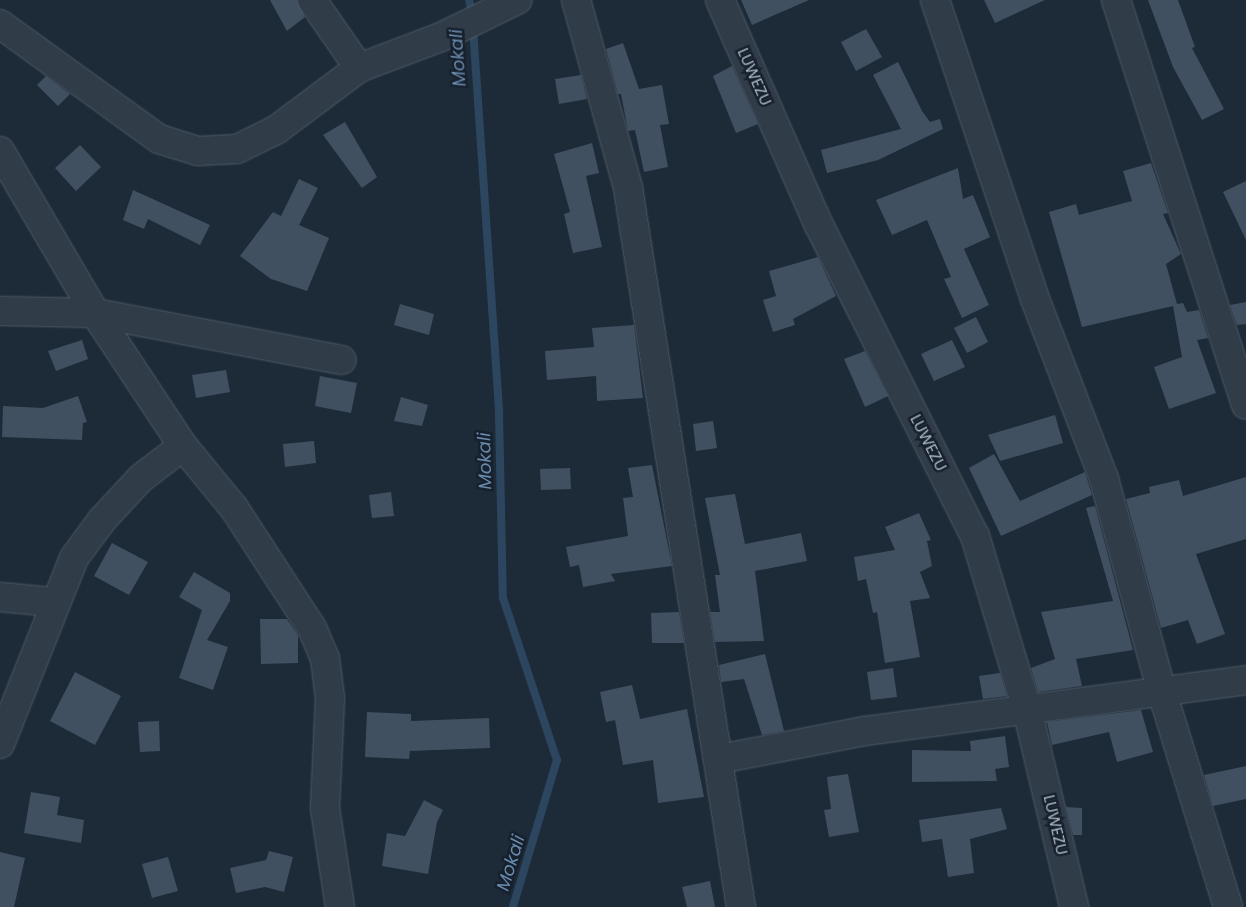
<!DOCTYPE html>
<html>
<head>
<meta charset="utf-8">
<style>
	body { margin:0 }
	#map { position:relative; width:1246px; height:907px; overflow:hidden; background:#1d2b38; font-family:Poppins,sans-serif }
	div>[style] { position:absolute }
	.stream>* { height:8px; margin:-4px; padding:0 4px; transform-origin:4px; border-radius:4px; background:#2d465f }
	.building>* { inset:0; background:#405061 }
	.roads { filter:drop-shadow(0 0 1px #4f5a67) drop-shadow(0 0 1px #4f5a67) }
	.minor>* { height:28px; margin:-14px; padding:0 14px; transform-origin:14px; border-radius:14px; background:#313c49 }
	span { translate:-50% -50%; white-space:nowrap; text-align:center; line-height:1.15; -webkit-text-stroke:5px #17212d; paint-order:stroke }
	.street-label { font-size:16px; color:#abb7c6 }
	.water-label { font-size:18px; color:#688aad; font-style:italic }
</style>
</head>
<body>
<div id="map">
	<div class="stream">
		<i style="left:469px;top:0;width:17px;rotate:77deg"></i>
		<i style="left:473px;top:28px;width:387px;rotate:86.1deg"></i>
		<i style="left:499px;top:414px;width:184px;rotate:88.8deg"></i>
		<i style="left:503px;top:598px;width:171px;rotate:71.6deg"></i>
		<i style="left:557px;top:760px;width:153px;rotate:106.7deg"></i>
	</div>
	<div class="building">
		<i style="clip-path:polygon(270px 0,297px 0,305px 17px,287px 31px)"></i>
		<i style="clip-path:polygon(741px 0,809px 0,752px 25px)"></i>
		<i style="clip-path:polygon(984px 0,1045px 0,995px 23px)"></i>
		<i style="clip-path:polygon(1148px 0,1178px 0,1195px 47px,1192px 48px,1224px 109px,1202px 120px,1173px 67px)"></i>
		<i style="clip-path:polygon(866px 29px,882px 57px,856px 71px,841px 42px)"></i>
		<i style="clip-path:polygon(623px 43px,639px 89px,662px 85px,669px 124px,660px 125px,668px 167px,644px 172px,635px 130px,628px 131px,621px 94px,618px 94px,606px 49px)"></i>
		<i style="clip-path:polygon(898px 62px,922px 111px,930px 122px,940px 119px,943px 129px,878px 160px,827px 173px,821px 150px,901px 129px,873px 75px)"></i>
		<i style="clip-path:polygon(732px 66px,758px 124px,736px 133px,713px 76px)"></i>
		<i style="clip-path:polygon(581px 75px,587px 99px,559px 104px,555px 79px)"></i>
		<i style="clip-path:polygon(46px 76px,70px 94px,58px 106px,37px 85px)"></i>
		<i style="clip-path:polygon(345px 122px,377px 177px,362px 188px,323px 135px)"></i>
		<i style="clip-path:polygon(592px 143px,599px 173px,586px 176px,602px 247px,573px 253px,564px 214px,570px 212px,554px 154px)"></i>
		<i style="clip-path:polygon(80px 145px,101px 167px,76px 191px,55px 168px)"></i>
		<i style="clip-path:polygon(1151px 163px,1168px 213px,1163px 214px,1181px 254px,1166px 264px,1177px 304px,1183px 303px,1187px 312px,1199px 310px,1208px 338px,1197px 340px,1216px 393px,1169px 409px,1154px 367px,1182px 357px,1173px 306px,1082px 327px,1049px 212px,1076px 204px,1079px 215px,1132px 201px,1123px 171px)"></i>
		<i style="clip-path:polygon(958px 168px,963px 199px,973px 195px,990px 237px,964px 249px,989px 305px,962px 318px,944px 279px,951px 277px,927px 220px,892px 235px,876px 200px)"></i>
		<i style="clip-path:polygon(299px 179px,318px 188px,299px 225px,329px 238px,307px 291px,271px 279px,240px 256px,273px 212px,281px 216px)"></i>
		<i style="clip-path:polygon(1246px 181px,1246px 240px,1223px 192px)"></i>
		<i style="clip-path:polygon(133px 190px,210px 225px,200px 245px,148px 219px,144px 229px,123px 220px)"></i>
		<i style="clip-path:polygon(818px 257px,836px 296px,793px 319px,795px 325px,773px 332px,763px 300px,776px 296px,769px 271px)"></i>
		<i style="clip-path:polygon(1246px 302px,1246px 324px,1237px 325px,1230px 305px)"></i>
		<i style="clip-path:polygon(400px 304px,434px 314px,429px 335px,394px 325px)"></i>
		<i style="clip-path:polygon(976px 317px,988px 342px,967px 353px,954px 328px)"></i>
		<i style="clip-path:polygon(634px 325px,643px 398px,597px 401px,596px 376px,547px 380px,545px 351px,594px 347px,592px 328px)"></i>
		<i style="clip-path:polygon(82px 340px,88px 359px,56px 371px,48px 351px)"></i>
		<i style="clip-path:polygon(952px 340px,965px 367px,934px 381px,921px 354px)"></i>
		<i style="clip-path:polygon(865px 351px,888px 396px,865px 407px,844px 359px)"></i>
		<i style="clip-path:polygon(226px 370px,230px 392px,196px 398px,192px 375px)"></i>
		<i style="clip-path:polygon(320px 376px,357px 383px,351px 413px,315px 406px)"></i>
		<i style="clip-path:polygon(78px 396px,87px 422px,83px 423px,82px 440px,2px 437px,3px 406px,43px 408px)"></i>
		<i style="clip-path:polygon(401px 397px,428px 405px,422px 426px,394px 421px)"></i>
		<i style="clip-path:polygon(1055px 415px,1063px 443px,1000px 461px,988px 435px)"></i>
		<i style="clip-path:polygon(713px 421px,717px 448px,696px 451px,693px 424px)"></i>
		<i style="clip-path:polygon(314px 441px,316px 463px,285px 467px,283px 444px)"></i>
		<i style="clip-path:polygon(994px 454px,1020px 501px,1085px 472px,1092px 495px,1001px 536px,969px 468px)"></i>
		<i style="clip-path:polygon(652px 465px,672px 566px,611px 574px,615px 581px,583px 587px,579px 565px,570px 567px,566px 547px,628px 536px,623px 498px,633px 497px,628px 468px)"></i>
		<i style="clip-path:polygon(570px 468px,571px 489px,541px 490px,540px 469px)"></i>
		<i style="clip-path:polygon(1246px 477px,1246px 539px,1196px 554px,1225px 634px,1197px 644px,1188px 620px,1161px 628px,1126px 499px,1150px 493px,1149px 487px,1179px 480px,1183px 496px)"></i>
		<i style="clip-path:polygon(391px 492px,394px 516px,372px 518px,369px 495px)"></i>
		<i style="clip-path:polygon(735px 494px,745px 544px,801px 533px,807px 561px,755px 571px,764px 641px,715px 642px,710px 612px,720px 612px,715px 575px,720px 575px,705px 498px)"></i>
		<i style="clip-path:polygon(1095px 506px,1133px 650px,1076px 659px,1082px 686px,1038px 692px,1031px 668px,1055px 659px,1041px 612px,1113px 601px,1086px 508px)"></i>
		<i style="clip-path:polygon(919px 513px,931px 540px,927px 541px,932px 566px,920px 572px,930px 598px,910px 601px,920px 657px,885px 663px,877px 612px,873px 613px,866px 579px,858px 581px,854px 557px,895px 550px,885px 527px)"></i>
		<i style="clip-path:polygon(112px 543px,148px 562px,129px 595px,94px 576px)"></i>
		<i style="clip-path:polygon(194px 572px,230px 593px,230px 601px,207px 640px,228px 647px,213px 690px,179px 678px,202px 610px,179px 597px)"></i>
		<i style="clip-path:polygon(679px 612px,684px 643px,652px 643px,651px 613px)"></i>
		<i style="clip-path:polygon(260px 619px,287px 619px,298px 635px,298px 663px,261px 664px)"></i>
		<i style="clip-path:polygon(765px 654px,784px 731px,762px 735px,744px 679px,721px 682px,719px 665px)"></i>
		<i style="clip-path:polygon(893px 668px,897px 697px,871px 700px,867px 672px)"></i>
		<i style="clip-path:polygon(75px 672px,121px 696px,95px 745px,50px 721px)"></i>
		<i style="clip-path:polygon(1000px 673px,1007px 696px,983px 699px,979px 676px)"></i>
		<i style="clip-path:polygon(632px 685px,640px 719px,687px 709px,704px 797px,658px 803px,653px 760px,623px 765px,615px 720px,606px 722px,600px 692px)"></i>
		<i style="clip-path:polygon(1141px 710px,1153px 752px,1117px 762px,1109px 732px,1052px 745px,1047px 722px)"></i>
		<i style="clip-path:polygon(367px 712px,411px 714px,411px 721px,489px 718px,490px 748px,410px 751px,409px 759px,365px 757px)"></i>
		<i style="clip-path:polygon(159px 721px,160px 751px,140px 752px,138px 722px)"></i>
		<i style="clip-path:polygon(1005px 736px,1009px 767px,995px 769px,997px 781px,912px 782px,912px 750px,971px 751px,970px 741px)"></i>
		<i style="clip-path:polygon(1246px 766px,1246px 799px,1213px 806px,1204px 775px)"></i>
		<i style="clip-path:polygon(848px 774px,859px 832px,829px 837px,824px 810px,831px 809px,827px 777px)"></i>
		<i style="clip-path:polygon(31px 792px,60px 797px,57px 815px,84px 820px,81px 843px,24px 833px)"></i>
		<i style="clip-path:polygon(424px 800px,443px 810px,437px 822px,428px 874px,382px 866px,387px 833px,405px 836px)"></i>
		<i style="clip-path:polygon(1066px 807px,1082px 808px,1082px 835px,1073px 835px)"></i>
		<i style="clip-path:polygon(1001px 808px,1007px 829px,970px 839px,974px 873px,948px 877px,942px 839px,922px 842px,919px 820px)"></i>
		<i style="clip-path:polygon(269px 851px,293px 857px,284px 892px,265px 887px,236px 893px,230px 868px,266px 860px)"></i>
		<i style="clip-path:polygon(0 852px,25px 858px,14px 907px,0 907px)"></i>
		<i style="clip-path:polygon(168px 857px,178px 891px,152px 898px,142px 864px)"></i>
		<i style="clip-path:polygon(710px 881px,715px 907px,687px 907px,682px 887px)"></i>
	</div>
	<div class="roads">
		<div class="minor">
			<i style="left:312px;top:0;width:83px;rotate:55.3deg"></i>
			<i style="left:576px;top:0;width:195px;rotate:74.5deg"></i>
			<i style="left:628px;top:188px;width:728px;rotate:81.07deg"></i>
			<i style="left:720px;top:0;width:246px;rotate:66.3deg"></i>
			<i style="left:819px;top:225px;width:348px;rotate:63.4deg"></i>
			<i style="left:975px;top:536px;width:181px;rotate:73.3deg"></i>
			<i style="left:1027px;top:709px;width:204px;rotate:76.6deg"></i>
			<i style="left:935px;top:0;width:315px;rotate:71.5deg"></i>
			<i style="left:1035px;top:299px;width:193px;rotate:69deg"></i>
			<i style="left:1104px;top:479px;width:221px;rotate:74.8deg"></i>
			<i style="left:1162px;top:692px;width:225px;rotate:72.9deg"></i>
			<i style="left:1116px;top:0;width:425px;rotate:72.2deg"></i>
			<i style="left:0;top:24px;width:196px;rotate:35.9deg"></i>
			<i style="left:159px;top:139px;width:41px;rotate:17.1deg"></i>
			<i style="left:198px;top:151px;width:39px;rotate:-3deg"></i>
			<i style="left:237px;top:149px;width:43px;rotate:-26deg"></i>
			<i style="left:276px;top:130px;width:104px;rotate:-36.8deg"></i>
			<i style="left:359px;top:68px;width:88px;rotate:-20.7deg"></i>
			<i style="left:441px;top:37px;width:85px;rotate:-26deg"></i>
			<i style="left:0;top:151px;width:188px;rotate:59.6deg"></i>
			<i style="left:95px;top:313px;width:159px;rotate:56.5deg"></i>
			<i style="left:183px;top:446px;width:80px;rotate:50.6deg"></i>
			<i style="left:234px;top:508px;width:143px;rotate:57deg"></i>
			<i style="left:312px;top:628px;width:33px;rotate:67deg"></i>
			<i style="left:325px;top:658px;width:40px;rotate:82.9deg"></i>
			<i style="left:330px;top:698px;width:110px;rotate:92.6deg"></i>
			<i style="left:325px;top:808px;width:100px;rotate:81.4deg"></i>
			<i style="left:0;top:311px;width:95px;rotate:1.2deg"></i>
			<i style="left:95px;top:313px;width:251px;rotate:10.8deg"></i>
			<i style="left:0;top:597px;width:53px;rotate:5.4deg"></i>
			<i style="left:0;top:744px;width:200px;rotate:-68.3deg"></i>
			<i style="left:74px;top:558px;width:47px;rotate:-53.6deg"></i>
			<i style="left:102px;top:520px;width:57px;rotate:-47.1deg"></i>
			<i style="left:141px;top:478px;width:53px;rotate:-37.3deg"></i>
			<i style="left:719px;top:759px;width:149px;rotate:-10.9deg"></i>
			<i style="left:865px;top:731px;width:384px;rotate:-7.6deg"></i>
		</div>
	</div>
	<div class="street-label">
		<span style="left:754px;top:77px;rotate:66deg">LUWEZU</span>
		<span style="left:928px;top:443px;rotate:63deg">LUWEZU</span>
		<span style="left:1055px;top:825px;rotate:77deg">LUWEZU</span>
	</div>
	<div class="water-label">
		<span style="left:458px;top:58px;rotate:-94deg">Mokali</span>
		<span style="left:485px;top:461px;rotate:-91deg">Mokali</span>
		<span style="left:511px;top:863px;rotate:-73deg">Mokali</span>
	</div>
</div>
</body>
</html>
